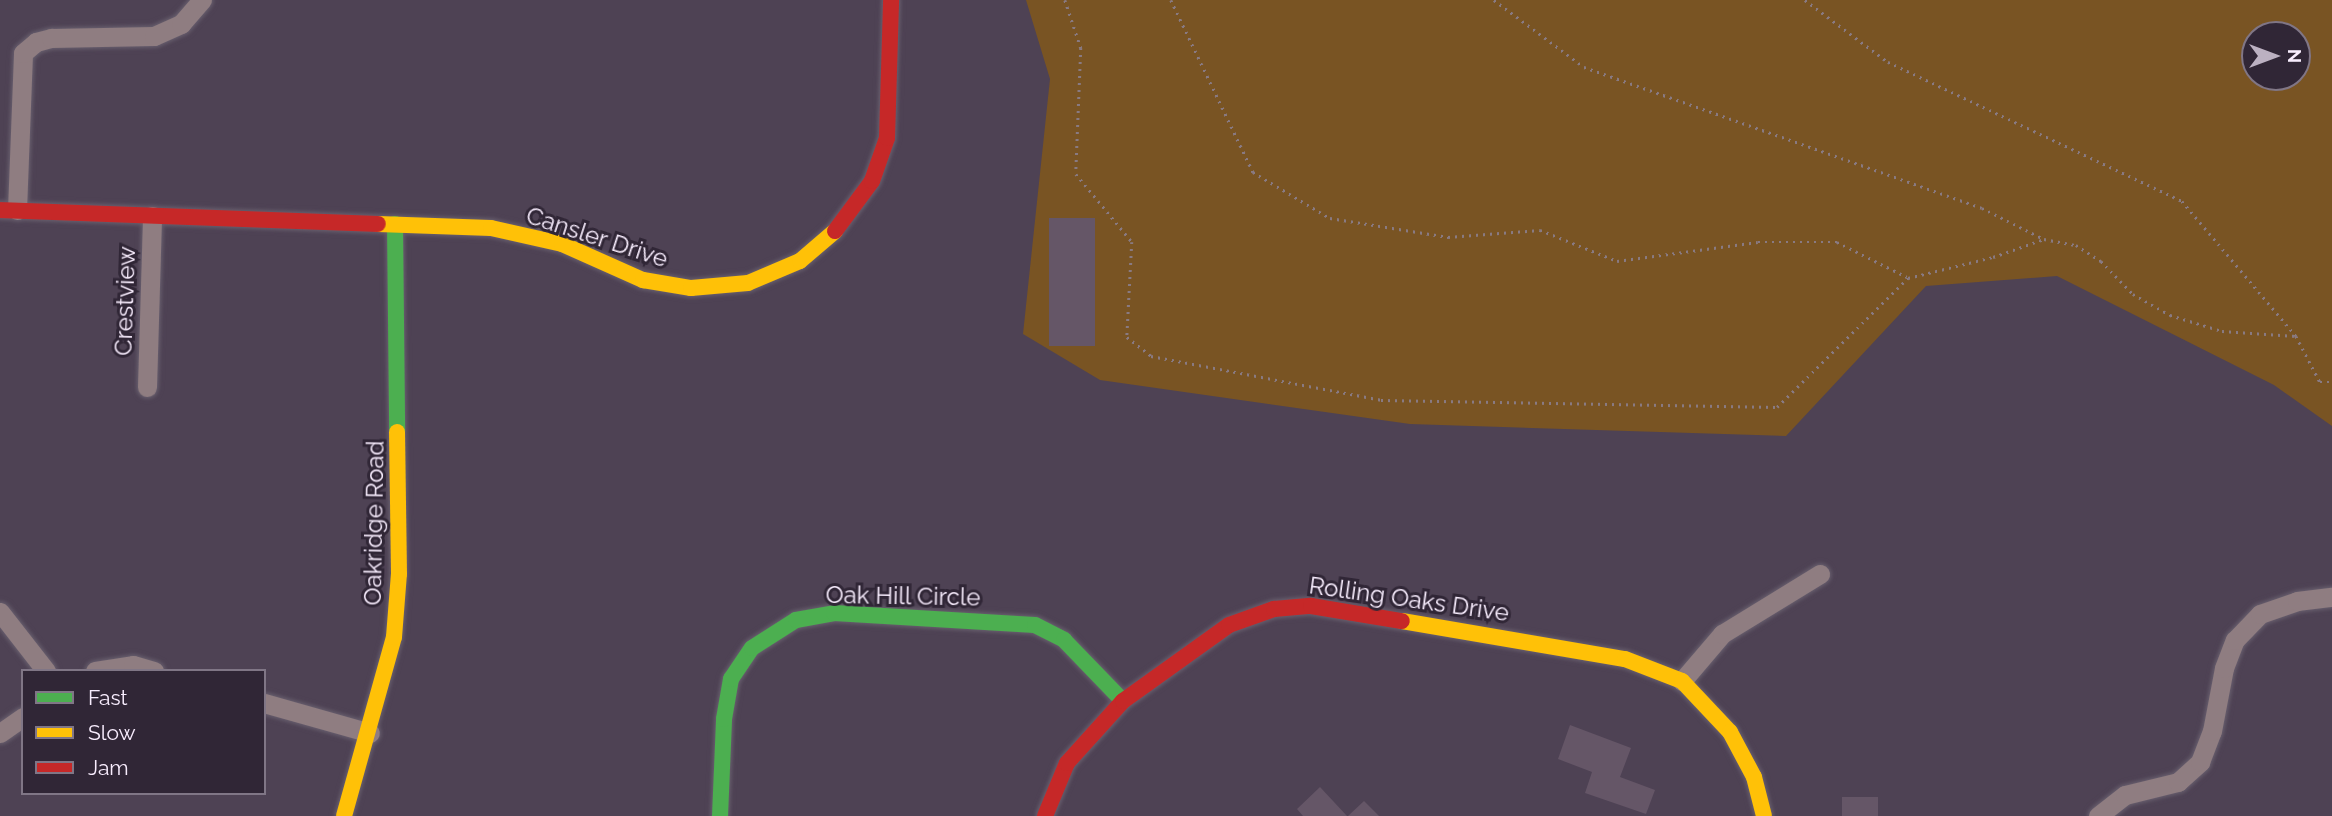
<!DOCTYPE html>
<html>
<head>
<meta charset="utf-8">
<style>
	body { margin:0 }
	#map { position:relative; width:2332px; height:816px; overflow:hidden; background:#4e4254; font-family:Raleway,sans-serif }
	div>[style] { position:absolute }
	.green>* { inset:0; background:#795423 }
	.building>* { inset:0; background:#655667 }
	.path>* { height:2.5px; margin-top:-1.25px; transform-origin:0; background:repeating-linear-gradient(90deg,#897a82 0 2px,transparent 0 7px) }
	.roads { filter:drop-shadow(0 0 2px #685f6e) drop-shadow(0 0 2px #685f6e) }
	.street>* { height:19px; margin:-9.5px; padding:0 9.5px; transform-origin:9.5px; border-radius:9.5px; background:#8f7d81 }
	.fast>* { height:16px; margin:-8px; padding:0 8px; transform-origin:8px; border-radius:8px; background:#4caf50 }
	.slow>* { height:16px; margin:-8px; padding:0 8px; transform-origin:8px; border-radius:8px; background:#ffc107 }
	.jam>* { height:16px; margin:-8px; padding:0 8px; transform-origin:8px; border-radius:8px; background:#c62828 }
	span { translate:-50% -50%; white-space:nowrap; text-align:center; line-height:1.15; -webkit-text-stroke:6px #302636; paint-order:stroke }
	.street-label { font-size:24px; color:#f8edfe }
	.legend { position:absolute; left:21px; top:669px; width:245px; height:126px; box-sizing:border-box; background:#302636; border:2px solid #807686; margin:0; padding:9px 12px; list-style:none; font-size:21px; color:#f8edfe }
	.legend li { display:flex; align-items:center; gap:14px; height:35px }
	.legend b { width:35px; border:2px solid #807686 }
	.north { position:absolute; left:2241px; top:21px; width:70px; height:70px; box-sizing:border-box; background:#302636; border:2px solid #807686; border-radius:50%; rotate:90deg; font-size:19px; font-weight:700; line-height:28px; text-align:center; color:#f8edfe }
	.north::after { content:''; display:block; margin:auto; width:24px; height:32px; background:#bcb1c2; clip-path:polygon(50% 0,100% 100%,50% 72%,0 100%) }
</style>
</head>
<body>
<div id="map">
	<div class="green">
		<i style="clip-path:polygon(evenodd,1026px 0,2332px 0,2332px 426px,2274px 385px,2057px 276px,1926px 286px,1786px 436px,1410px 424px,1100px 380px,1023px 334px,1050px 79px,1026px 0,2255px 35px,2297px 35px,2297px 77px,2255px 77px,2255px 35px)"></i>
	</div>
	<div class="building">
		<i style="clip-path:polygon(1049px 218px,1095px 218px,1095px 346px,1049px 346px)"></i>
		<i style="clip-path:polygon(1570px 725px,1631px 748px,1620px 777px,1655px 790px,1646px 814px,1585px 793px,1592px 772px,1558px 759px)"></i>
		<i style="clip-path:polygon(1320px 787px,1347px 816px,1303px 816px,1297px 809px)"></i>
		<i style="clip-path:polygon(1842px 797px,1878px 797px,1878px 816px,1842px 816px)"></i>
		<i style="clip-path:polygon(1364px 801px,1379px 816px,1348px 816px)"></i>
	</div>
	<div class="path">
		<i style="left:1065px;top:0;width:51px;rotate:71.6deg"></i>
		<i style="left:1081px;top:48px;width:126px;rotate:92.3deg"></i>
		<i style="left:1076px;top:174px;width:88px;rotate:50.5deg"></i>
		<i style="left:1132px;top:242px;width:95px;rotate:93deg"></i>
		<i style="left:1127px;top:337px;width:31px;rotate:38deg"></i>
		<i style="left:1151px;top:356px;width:234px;rotate:10.8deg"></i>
		<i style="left:1381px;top:400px;width:396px;rotate:1deg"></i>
		<i style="left:1777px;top:407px;width:184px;rotate:-44.6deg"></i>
		<i style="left:1908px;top:278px;width:88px;rotate:-13.9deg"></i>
		<i style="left:1993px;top:257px;width:54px;rotate:-19.4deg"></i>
		<i style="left:2044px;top:239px;width:33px;rotate:11deg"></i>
		<i style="left:2076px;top:245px;width:30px;rotate:33deg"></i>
		<i style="left:2101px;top:261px;width:46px;rotate:45.9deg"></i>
		<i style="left:2133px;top:294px;width:43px;rotate:29.6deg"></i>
		<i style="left:2170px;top:315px;width:54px;rotate:17.1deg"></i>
		<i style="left:2222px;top:331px;width:74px;rotate:3.9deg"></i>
		<i style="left:2296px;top:336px;width:52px;rotate:62.4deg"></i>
		<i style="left:2320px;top:382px;width:12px"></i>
		<i style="left:1171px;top:0;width:191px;rotate:64.5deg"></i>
		<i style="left:1253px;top:172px;width:90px;rotate:30.9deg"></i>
		<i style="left:1330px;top:218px;width:120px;rotate:9.1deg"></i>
		<i style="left:1448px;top:237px;width:92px;rotate:-4.4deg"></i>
		<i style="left:1540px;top:230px;width:83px;rotate:21.9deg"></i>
		<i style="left:1617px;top:261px;width:142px;rotate:-7.7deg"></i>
		<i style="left:1758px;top:242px;width:79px"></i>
		<i style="left:1837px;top:242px;width:78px;rotate:26.6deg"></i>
		<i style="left:1494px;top:0;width:112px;rotate:36.7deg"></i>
		<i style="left:1584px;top:67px;width:422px;rotate:19.5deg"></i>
		<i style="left:1982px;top:208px;width:69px;rotate:26.6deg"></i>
		<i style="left:1805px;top:0;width:104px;rotate:36.8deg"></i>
		<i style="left:1888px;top:62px;width:325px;rotate:25.3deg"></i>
		<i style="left:2182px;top:201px;width:177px;rotate:49.8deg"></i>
	</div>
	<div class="roads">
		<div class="street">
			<i style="left:17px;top:210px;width:157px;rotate:-87.8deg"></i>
			<i style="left:23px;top:53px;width:17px;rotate:-40deg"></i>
			<i style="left:36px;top:42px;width:16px;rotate:-15deg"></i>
			<i style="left:51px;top:38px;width:103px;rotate:-1.1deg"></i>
			<i style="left:154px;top:36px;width:30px;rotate:-24deg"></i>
			<i style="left:181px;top:24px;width:32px;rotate:-49deg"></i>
			<i style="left:147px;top:387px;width:171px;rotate:-88.3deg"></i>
			<i style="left:0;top:612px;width:75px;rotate:52.1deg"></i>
			<i style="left:95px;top:671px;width:38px;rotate:-9deg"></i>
			<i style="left:133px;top:665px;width:22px;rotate:16deg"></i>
			<i style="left:1682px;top:681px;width:62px;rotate:-49.6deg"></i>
			<i style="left:1722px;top:634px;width:115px;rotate:-31.5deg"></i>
			<i style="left:264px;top:703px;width:110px;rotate:15.8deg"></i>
			<i style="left:0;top:733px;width:28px;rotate:-35deg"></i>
			<i style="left:2098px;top:816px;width:34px;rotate:-38deg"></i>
			<i style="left:2125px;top:795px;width:55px;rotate:-13.8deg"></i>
			<i style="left:2178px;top:782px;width:30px;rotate:-42deg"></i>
			<i style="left:2200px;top:762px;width:33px;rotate:-69deg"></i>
			<i style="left:2212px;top:731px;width:64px;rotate:-79.2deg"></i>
			<i style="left:2224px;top:668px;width:30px;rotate:-69deg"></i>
			<i style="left:2235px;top:640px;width:36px;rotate:-46deg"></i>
			<i style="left:2260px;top:614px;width:39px;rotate:-19deg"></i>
			<i style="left:2297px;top:601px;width:35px;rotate:-7deg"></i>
		</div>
		<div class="fast">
			<i style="left:395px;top:224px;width:208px;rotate:89.4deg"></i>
			<i style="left:720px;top:816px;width:97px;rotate:-87.6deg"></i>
			<i style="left:724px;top:719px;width:41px;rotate:-80.1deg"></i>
			<i style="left:731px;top:679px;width:37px;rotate:-56deg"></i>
			<i style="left:752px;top:648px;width:52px;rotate:-32.5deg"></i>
			<i style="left:796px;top:620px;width:39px;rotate:-10deg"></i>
			<i style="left:834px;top:613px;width:201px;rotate:3.4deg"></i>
			<i style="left:1035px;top:625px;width:33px;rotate:27deg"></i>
			<i style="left:1064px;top:640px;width:85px;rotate:46deg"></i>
		</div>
		<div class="slow">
			<i style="left:378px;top:224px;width:113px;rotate:2deg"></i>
			<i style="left:491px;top:228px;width:73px;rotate:12.7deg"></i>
			<i style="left:562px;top:244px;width:89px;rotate:24deg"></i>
			<i style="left:643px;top:280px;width:49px;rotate:9.5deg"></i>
			<i style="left:691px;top:288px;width:57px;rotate:-5deg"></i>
			<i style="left:748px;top:283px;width:56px;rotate:-22.9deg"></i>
			<i style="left:800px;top:261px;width:46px;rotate:-40.6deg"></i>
			<i style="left:1402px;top:621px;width:226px;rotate:9.7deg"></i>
			<i style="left:1625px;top:659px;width:61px;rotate:21.1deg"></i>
			<i style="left:1682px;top:681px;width:70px;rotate:46.7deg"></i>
			<i style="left:1730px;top:732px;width:51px;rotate:61.9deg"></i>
			<i style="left:1754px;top:777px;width:40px;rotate:75.6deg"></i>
			<i style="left:344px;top:816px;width:186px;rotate:-74.4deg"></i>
			<i style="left:394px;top:637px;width:63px;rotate:-85.5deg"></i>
			<i style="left:399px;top:574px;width:142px;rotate:-90.8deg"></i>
		</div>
		<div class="jam">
			<i style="left:0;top:210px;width:378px;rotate:2.1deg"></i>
			<i style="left:835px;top:231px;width:62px;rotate:-53.5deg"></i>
			<i style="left:872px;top:181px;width:46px;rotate:-70.8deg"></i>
			<i style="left:887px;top:138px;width:138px;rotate:-88.3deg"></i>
			<i style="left:1045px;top:816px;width:57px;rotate:-67.5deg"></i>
			<i style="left:1067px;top:763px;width:84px;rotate:-47.9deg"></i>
			<i style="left:1123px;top:701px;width:130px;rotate:-35.6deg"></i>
			<i style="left:1229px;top:625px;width:48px;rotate:-19.6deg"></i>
			<i style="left:1274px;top:609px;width:37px;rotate:-5deg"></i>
			<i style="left:1311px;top:606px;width:92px;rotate:9.4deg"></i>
		</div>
	</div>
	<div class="street-label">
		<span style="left:597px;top:237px;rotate:18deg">Cansler Drive</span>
		<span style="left:125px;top:301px;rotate:-88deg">Crestview</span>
		<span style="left:374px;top:523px;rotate:-89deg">Oakridge Road</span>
		<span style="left:903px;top:596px;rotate:1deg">Oak Hill Circle</span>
		<span style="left:1409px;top:599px;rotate:8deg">Rolling Oaks Drive</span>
	</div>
	<ul class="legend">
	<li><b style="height:9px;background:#4caf50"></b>Fast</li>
	<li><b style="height:9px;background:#ffc107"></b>Slow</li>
	<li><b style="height:9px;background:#c62828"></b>Jam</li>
	</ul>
	<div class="north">N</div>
</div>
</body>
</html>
